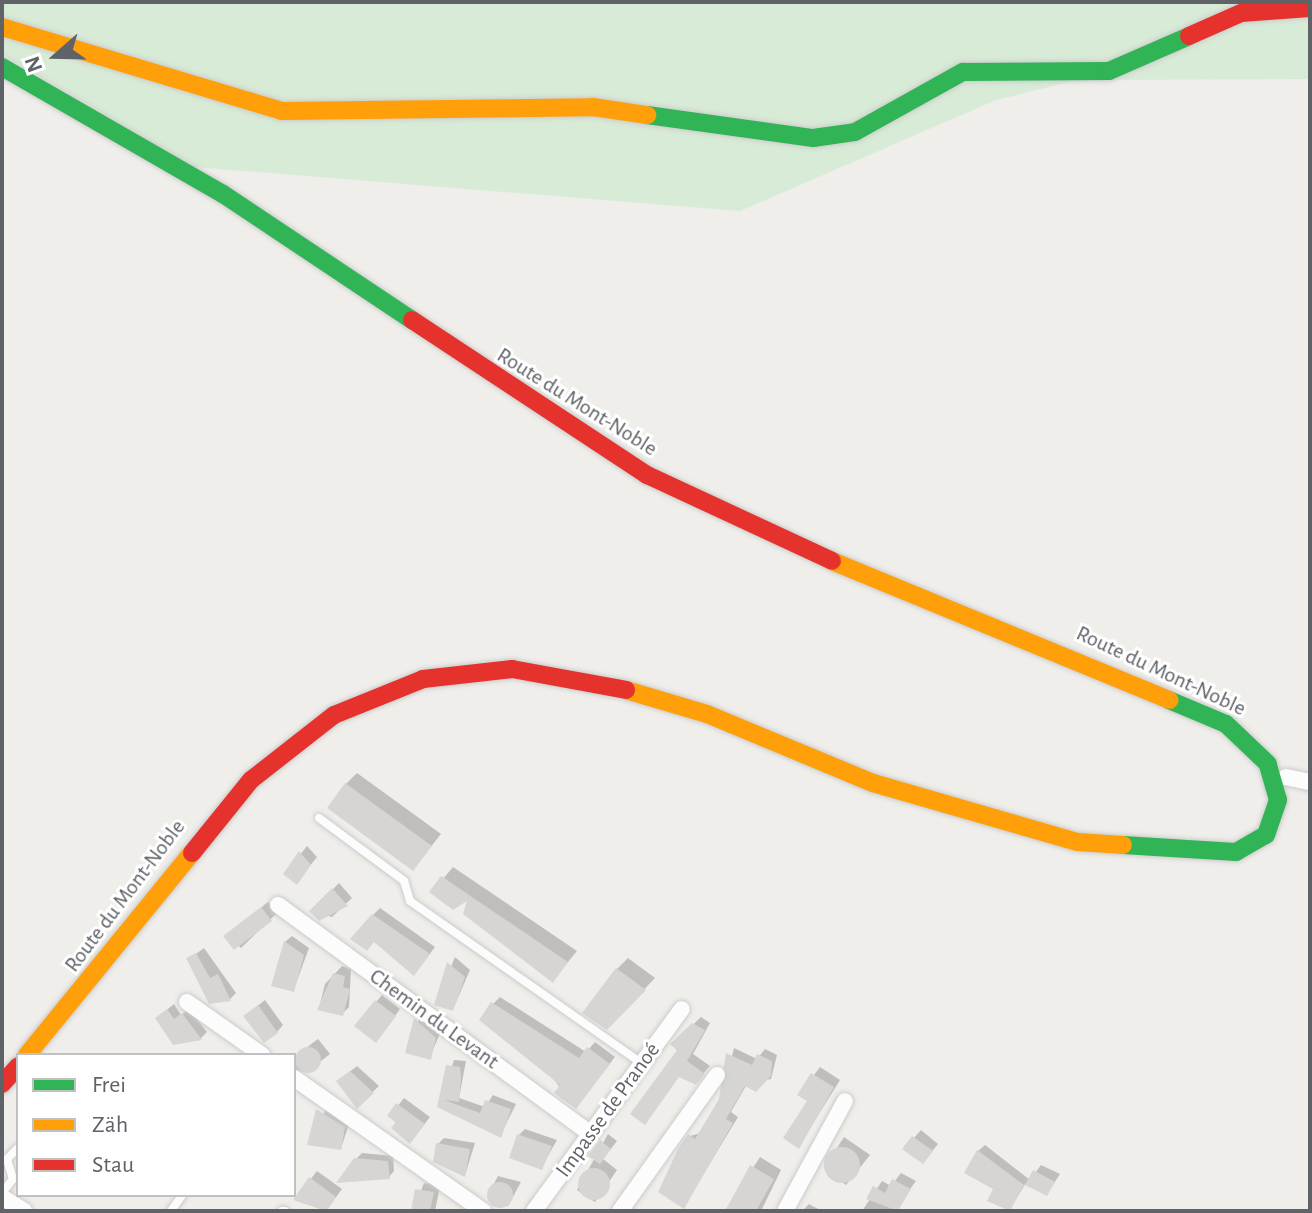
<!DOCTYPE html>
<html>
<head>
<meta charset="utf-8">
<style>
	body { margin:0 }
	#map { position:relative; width:1312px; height:1213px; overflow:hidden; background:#efeeea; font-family:"Alegreya Sans",sans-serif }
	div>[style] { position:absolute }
	.green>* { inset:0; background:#d8ebd6 }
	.shadow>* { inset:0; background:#0003 }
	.building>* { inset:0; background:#d6d5d3 }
	.round { border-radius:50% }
	.roads { filter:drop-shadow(0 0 2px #cbcccc) drop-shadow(0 0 2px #cbcccc) }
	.lane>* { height:8px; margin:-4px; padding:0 4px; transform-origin:4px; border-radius:4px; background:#fdfcfc }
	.street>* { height:16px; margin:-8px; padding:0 8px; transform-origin:8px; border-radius:8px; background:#fdfcfc }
	.fast>* { height:18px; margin:-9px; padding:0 9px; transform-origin:9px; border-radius:9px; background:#30b455 }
	.slow>* { height:18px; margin:-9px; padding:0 9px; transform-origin:9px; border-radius:9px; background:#ff9f0a }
	.jam>* { height:18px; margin:-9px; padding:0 9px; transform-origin:9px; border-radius:9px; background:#e5322d }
	span { translate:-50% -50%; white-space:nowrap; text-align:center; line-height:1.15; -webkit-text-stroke:6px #fff; paint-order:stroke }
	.street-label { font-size:22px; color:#5f6368 }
	.frame { position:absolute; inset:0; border:4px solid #5f6368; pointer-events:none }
	.legend { position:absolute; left:16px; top:1053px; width:280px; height:144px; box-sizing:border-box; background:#fff; border:2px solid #bfc1c3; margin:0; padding:10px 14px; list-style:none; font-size:24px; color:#5f6368 }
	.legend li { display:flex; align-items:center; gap:16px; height:40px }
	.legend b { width:40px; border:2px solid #bfc1c3 }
	.north { position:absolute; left:16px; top:16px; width:80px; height:80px; -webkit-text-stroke:6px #fff; paint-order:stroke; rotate:250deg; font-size:22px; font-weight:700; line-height:32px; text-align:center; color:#5f6368 }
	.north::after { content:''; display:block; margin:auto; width:28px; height:36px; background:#5f6368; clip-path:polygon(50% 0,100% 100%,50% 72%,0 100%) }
</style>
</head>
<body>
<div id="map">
	<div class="green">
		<i style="clip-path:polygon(2px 2px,1310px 2px,1310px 79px,1078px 80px,996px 100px,740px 211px,194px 167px,2px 54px)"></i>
	</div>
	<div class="shadow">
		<i style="clip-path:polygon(357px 773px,441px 834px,413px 869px,346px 784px)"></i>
		<i style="clip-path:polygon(307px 846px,317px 857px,297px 882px,285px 874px)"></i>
		<i style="clip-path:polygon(453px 867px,577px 951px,553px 980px,465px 913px,471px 896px,453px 908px,432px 892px)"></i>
		<i style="clip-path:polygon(339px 883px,352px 898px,332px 917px,312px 911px)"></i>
		<i style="clip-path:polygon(268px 902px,277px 913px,241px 948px,226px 936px)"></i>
		<i style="clip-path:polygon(380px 908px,435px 947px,420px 967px,373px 915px)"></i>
		<i style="clip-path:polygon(292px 936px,309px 948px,294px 989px,285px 942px)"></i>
		<i style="clip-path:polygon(204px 948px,236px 993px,230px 999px,211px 1002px,189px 959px)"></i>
		<i style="clip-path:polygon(455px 957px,470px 970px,453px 1009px,436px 1004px)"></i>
		<i style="clip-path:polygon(628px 958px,655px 978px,607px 1028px,617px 969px)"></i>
		<i style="clip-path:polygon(342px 966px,351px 969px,349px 1007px,342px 1014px,319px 1008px,325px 984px)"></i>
		<i style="clip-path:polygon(382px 995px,400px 1009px,382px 1034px,376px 1002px)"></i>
		<i style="clip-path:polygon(500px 997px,586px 1052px,595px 1042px,615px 1057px,576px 1107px,493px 1004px)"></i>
		<i style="clip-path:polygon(265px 1000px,283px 1025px,277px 1032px,245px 1016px)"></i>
		<i style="clip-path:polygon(174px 1004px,181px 1015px,189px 1009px,207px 1032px,201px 1038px,174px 1042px,164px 1012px)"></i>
		<i style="clip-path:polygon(421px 1013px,441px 1031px,430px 1057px,407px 1052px)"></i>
		<i style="clip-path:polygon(701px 1017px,710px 1023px,693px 1054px,710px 1066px,696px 1082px,673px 1044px)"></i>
		<i style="clip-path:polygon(318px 1039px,330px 1054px,307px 1072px,294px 1070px,294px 1057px)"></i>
		<i style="clip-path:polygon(734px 1048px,757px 1059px,765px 1049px,777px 1055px,771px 1079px,747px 1084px,731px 1112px,738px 1117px,684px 1206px,690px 1136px,701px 1133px,721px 1100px)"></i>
		<i style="clip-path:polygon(454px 1060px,466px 1061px,459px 1098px,485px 1107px,493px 1095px,516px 1104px,500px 1136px,439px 1106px)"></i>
		<i style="clip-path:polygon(357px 1066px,379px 1086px,358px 1106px,338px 1081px)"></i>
		<i style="clip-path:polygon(820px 1067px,840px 1080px,799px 1146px,810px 1100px,800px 1094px)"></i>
		<i style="clip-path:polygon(404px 1098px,430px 1117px,411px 1141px,390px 1116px)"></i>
		<i style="clip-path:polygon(328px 1105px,350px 1121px,341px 1148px,309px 1143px)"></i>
		<i style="clip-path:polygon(525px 1129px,557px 1140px,541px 1168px,519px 1135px)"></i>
		<i style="clip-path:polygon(921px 1130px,938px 1144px,929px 1155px,905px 1148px)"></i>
		<i style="clip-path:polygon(608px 1134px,617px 1141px,603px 1159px,617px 1170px,595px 1202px,577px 1190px)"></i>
		<i style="clip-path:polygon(844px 1137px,870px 1155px,846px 1185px,824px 1168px)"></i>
		<i style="clip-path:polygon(444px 1138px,475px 1143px,465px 1175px,438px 1144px)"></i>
		<i style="clip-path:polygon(985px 1145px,1030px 1180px,1041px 1165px,1060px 1174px,1047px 1194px,1026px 1183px,1009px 1210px,978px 1151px)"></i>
		<i style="clip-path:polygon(362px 1153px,393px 1156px,394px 1171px,389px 1177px,356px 1159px)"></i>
		<i style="clip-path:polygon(760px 1157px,781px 1170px,761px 1211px,725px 1211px)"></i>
		<i style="clip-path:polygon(317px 1171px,342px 1189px,326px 1211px,295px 1199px)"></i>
		<i style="clip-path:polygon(901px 1173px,916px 1181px,894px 1211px,862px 1211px,882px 1181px,891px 1186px)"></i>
		<i style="clip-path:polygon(498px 1176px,521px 1182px,508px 1206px,487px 1197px)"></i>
		<i style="clip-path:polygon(424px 1183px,440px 1186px,435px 1211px,413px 1211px)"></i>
		<i style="clip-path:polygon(809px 1204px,822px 1211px,802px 1211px)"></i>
	</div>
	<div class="building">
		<i style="clip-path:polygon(345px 783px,432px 846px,413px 871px,327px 808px)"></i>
		<i style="clip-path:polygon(299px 851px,311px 865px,297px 885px,283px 874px)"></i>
		<i style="clip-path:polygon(441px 876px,568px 962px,553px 983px,463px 914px,467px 901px,453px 910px,429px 892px)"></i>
		<i style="clip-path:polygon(332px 888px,348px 906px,319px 921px,309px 911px)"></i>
		<i style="clip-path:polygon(261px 907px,272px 921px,234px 950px,223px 936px)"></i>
		<i style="clip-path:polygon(372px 914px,430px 954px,414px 976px,374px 942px,367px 951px,350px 939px)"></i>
		<i style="clip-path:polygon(284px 941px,304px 955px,294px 992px,271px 986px)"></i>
		<i style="clip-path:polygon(196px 953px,210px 978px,218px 974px,231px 1001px,209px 1004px,186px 958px)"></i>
		<i style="clip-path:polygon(447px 962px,465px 977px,453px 1011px,434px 1005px)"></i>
		<i style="clip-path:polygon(616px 968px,646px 990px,607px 1030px,582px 1013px)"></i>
		<i style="clip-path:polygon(333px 973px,345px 976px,343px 987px,350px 989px,343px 1016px,317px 1010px)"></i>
		<i style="clip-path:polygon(375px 1000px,396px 1016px,376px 1043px,354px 1026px)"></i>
		<i style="clip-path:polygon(491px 1002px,579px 1058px,587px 1047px,610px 1064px,576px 1109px,554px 1093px,560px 1085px,479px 1020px)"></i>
		<i style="clip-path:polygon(258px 1005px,278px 1033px,264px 1043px,243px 1016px)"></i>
		<i style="clip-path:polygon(167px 1009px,174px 1019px,182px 1013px,202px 1040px,173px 1045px,155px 1018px)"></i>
		<i style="clip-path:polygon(414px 1018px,436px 1038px,431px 1060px,405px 1053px)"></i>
		<i style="clip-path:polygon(692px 1023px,705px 1030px,687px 1061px,705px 1074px,696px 1085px,679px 1077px,645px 1125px,630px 1114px,677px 1050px,670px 1044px)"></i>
		<i class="round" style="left:295px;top:1047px;width:26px;height:26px"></i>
		<i style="clip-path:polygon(726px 1053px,752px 1065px,757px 1054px,772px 1061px,771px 1076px,756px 1092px,745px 1086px,726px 1119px,733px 1123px,684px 1209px,658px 1192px,678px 1149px,688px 1134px,695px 1139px,719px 1099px)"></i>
		<i style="clip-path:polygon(446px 1065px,460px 1067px,461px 1078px,459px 1102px,444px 1100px,480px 1113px,485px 1100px,511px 1109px,501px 1138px,437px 1107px)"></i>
		<i style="clip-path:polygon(350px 1071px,374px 1093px,357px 1109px,336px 1081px)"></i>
		<i style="clip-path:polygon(811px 1073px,834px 1087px,799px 1149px,783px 1138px,807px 1101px,797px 1095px)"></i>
		<i style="clip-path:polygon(396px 1103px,425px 1124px,410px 1144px,391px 1128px,396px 1122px,387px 1116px)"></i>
		<i style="clip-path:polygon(316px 1109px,345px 1127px,341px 1150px,307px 1145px)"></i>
		<i style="clip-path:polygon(517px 1134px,552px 1146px,542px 1170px,509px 1158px)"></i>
		<i style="clip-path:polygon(912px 1136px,933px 1151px,923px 1164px,902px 1149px)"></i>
		<i style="clip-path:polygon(600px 1140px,611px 1149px,600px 1164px,588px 1156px)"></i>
		<i style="clip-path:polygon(436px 1143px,470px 1149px,465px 1177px,433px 1162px)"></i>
		<i class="round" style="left:824px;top:1147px;width:36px;height:36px"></i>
		<i style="clip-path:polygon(977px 1150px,1024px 1185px,1010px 1211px,987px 1201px,993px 1189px,964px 1173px)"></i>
		<i style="clip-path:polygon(354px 1158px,388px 1161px,390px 1179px,336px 1183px)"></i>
		<i style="clip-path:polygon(750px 1165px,774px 1179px,756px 1211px,725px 1211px)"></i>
		<i class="round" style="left:578px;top:1168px;width:32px;height:32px"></i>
		<i style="clip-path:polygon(1033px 1170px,1055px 1182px,1047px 1196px,1025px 1185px)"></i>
		<i style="clip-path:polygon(309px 1177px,336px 1197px,326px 1211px,293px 1200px)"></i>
		<i style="clip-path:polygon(892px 1179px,911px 1189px,898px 1211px,866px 1199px,873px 1186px,885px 1193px)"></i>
		<i class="round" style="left:487px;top:1182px;width:26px;height:26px"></i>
		<i style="clip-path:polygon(415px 1189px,434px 1192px,430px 1211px,411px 1211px)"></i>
	</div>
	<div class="roads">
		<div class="lane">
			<i style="left:319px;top:818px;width:106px;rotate:36.5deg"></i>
			<i style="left:404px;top:881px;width:21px;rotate:73deg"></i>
			<i style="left:410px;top:901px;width:281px;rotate:35deg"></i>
			<i style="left:2px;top:1193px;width:18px;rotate:-52deg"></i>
			<i style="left:13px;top:1179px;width:21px;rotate:-107deg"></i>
			<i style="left:7px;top:1159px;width:16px;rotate:-45deg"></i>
			<i style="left:171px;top:1211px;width:19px;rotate:-55deg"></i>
			<i style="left:282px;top:1211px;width:3px"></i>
		</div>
		<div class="street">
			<i style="left:1286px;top:777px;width:25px;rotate:12deg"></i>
			<i style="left:278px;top:905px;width:386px;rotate:36.2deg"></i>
			<i style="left:187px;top:1002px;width:92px;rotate:35.2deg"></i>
			<i style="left:294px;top:1078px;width:231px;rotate:35.1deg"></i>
			<i style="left:2px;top:1197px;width:26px;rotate:32deg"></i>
			<i style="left:534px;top:1211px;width:250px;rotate:-53.8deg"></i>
			<i style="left:620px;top:1211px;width:167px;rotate:-54.5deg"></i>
			<i style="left:785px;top:1211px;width:125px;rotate:-61.4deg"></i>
		</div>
		<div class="fast">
			<i style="left:2px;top:67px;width:255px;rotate:29.9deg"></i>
			<i style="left:223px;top:194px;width:227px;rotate:33.7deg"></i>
			<i style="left:647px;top:115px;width:168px;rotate:7.9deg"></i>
			<i style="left:813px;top:138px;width:42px;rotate:-8.1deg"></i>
			<i style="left:855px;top:132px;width:124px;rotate:-29.1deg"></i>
			<i style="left:963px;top:72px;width:146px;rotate:-0.4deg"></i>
			<i style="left:1109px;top:71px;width:87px;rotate:-23.6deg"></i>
			<i style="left:1123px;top:845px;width:113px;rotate:3.5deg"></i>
			<i style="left:1236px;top:852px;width:34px;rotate:-30deg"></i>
			<i style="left:1266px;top:835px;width:37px;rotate:-71deg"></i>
			<i style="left:1278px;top:800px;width:37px;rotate:-106deg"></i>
			<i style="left:1268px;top:764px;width:58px;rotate:-136.4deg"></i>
			<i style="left:1226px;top:724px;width:62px;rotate:-157.2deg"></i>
		</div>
		<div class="slow">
			<i style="left:2px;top:27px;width:292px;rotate:16.7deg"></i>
			<i style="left:282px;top:111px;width:311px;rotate:-0.7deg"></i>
			<i style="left:593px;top:107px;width:55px;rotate:8.4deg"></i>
			<i style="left:832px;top:561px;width:365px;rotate:22.4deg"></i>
			<i style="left:626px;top:690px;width:84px;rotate:16.5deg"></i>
			<i style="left:707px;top:714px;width:180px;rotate:22.6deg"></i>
			<i style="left:873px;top:783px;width:213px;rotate:16.1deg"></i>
			<i style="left:1078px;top:842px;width:45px;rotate:3.8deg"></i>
			<i style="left:27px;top:1055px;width:261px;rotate:-50.8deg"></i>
		</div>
		<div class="jam">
			<i style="left:1189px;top:36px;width:57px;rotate:-23.9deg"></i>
			<i style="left:1241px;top:13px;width:69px;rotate:-4.1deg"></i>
			<i style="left:412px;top:320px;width:282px;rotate:33.4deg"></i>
			<i style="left:647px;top:475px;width:204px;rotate:24.9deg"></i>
			<i style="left:192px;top:853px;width:94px;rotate:-51.1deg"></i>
			<i style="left:251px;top:780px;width:105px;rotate:-38.1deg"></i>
			<i style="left:334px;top:715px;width:96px;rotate:-22deg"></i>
			<i style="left:423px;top:679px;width:90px;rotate:-6.4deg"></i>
			<i style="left:512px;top:669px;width:116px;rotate:10.4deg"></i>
			<i style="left:2px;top:1084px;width:24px;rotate:-48deg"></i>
		</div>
	</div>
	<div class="street-label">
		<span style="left:577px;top:402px;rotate:32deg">Route du Mont-Noble</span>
		<span style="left:1161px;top:671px;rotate:25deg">Route du Mont-Noble</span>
		<span style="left:125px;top:896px;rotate:-53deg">Route du Mont-Noble</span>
		<span style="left:434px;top:1019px;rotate:36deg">Chemin du Levant</span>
		<span style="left:608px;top:1110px;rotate:-54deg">Impasse de Pranoé</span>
	</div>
	<div class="frame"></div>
	<ul class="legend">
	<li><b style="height:10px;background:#30b455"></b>Frei</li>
	<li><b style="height:10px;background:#ff9f0a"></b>Zäh</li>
	<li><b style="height:10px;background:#e5322d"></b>Stau</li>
	</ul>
	<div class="north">N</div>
</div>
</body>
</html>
